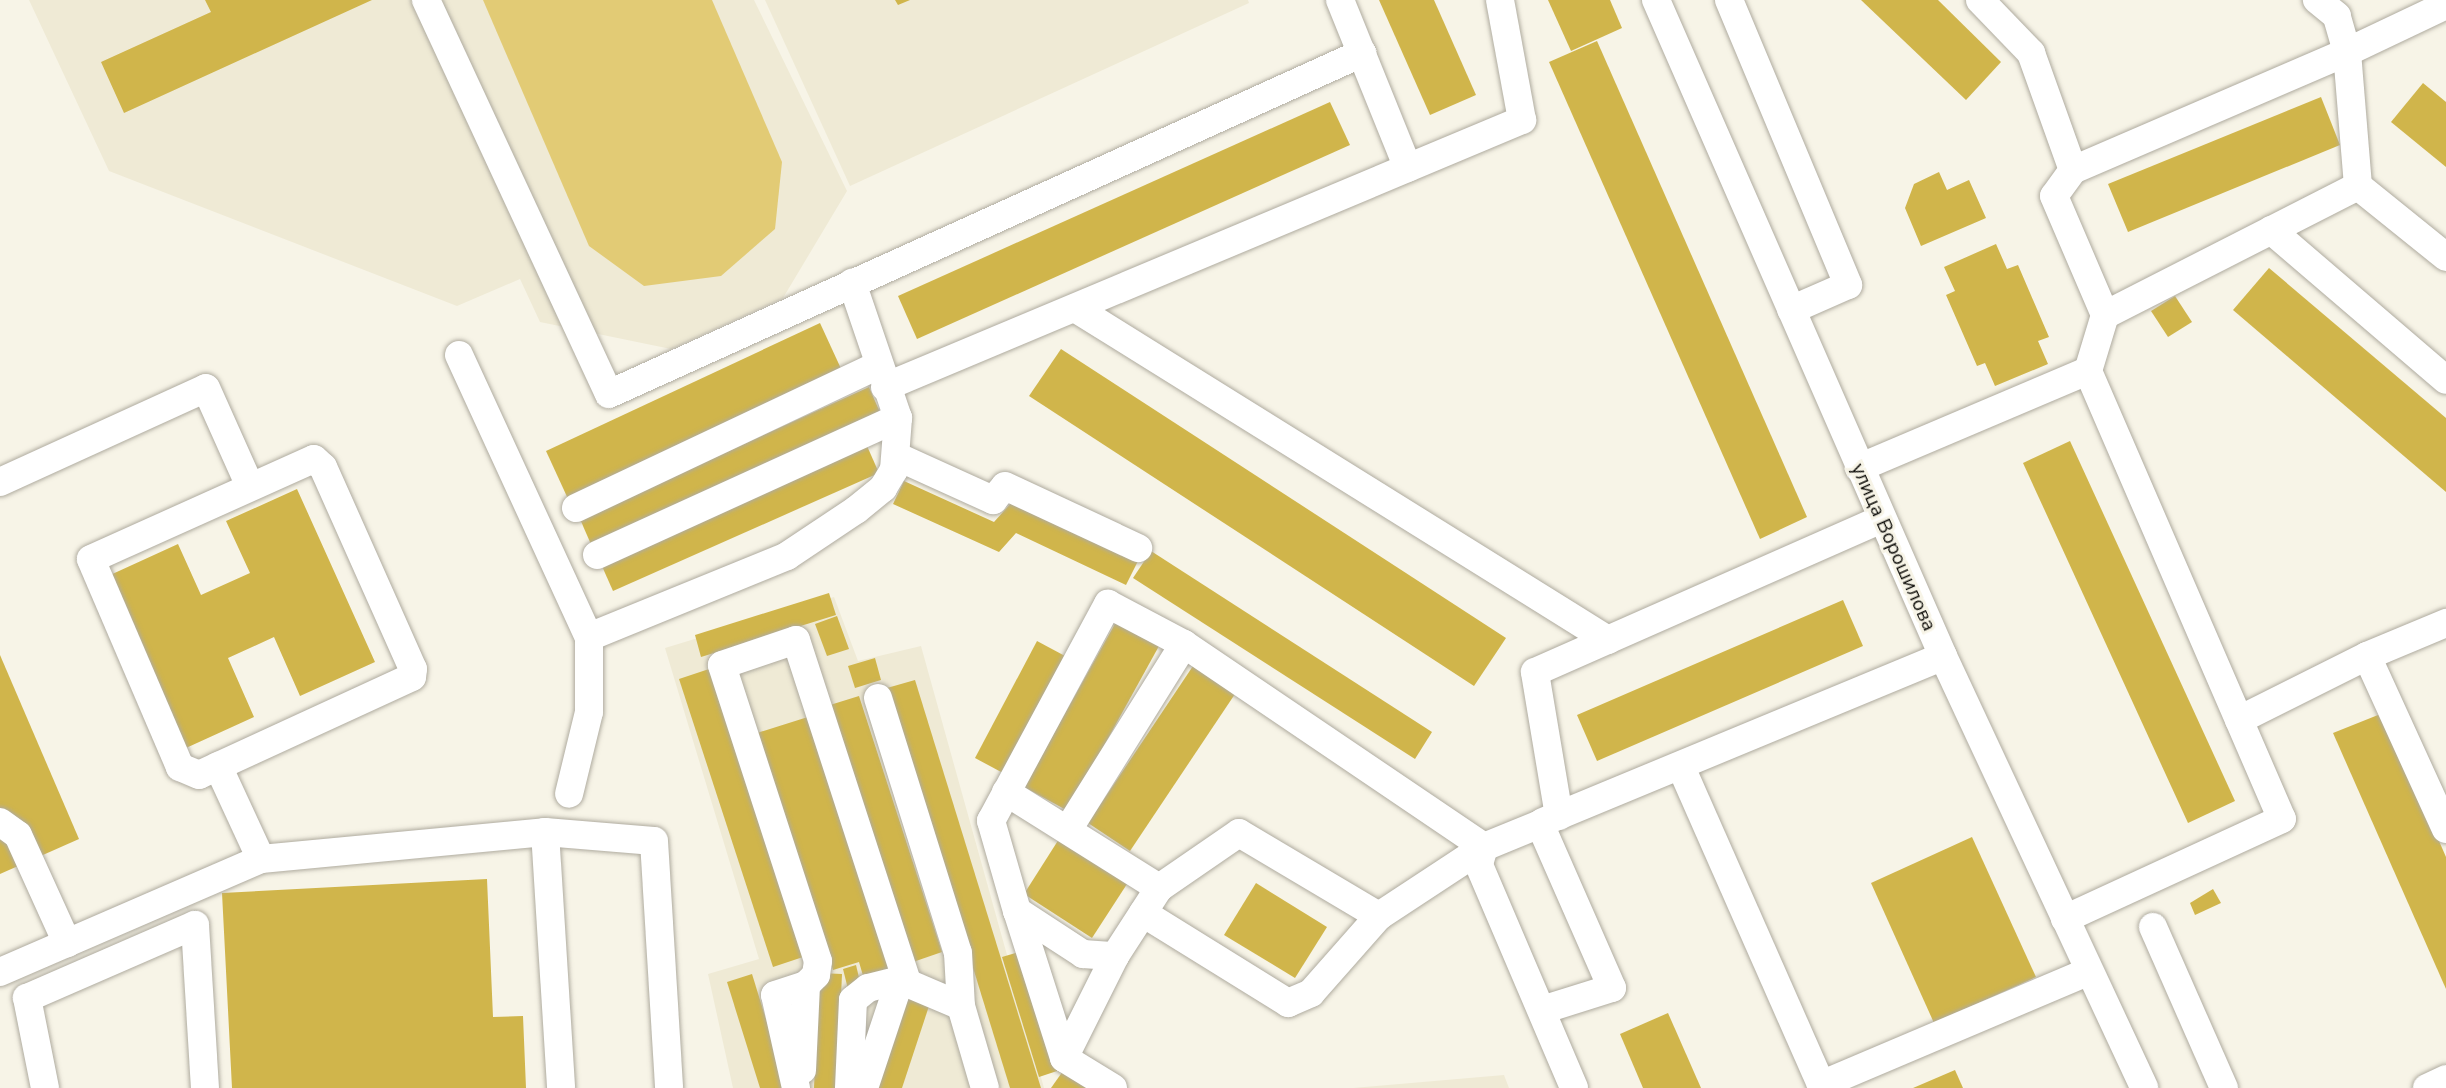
<!DOCTYPE html>
<html>
<head>
<meta charset="utf-8">
<style>
	body { margin:0 }
	#map { position:relative; width:2446px; height:1088px; overflow:hidden; background:#f7f4e7; font-family:"Nunito Sans",sans-serif }
	div>[style] { position:absolute }
	.built>* { inset:0; background:#efead5 }
	.green>* { inset:0; background:#e2cb75 }
	.building>* { inset:0; background:#d0b54b }
	.roads { filter:drop-shadow(0 0 2px #afab9f) drop-shadow(0 0 2px #afab9f) }
	.minor>* { height:28px; margin:-14px; padding:0 14px; transform-origin:14px; border-radius:14px; background:#fff }
	span { translate:-50% -50%; white-space:nowrap; text-align:center; line-height:1.15; -webkit-text-stroke:6px #f7f4e7; paint-order:stroke }
	.street-label { font-size:20px; color:#0f0e0a }
</style>
</head>
<body>
<div id="map">
	<div class="built">
		<i style="clip-path:polygon(29px 0,754px 0,847px 191px,783px 298px,671px 349px,540px 322px,520px 279px,457px 306px,109px 171px)"></i>
		<i style="clip-path:polygon(765px 0,1248px 0,1249px 3px,850px 186px)"></i>
		<i style="clip-path:polygon(834px 597px,858px 661px,921px 646px,1044px 1088px,733px 1088px,708px 974px,759px 959px,665px 648px)"></i>
		<i style="clip-path:polygon(1504px 1075px,1509px 1088px,1353px 1088px)"></i>
	</div>
	<div class="green">
		<i style="clip-path:polygon(483px 0,712px 0,782px 162px,775px 229px,721px 276px,644px 286px,589px 246px)"></i>
	</div>
	<div class="building">
		<i style="clip-path:polygon(205px 0,372px 0,124px 113px,101px 62px,211px 12px)"></i>
		<i style="clip-path:polygon(895px 0,910px 0,898px 5px)"></i>
		<i style="clip-path:polygon(1379px 0,1434px 0,1476px 95px,1430px 115px)"></i>
		<i style="clip-path:polygon(1548px 0,1610px 0,1622px 28px,1571px 51px)"></i>
		<i style="clip-path:polygon(1861px 0,1938px 0,2001px 62px,1966px 100px)"></i>
		<i style="clip-path:polygon(1597px 41px,1807px 517px,1760px 539px,1549px 62px)"></i>
		<i style="clip-path:polygon(2423px 83px,2446px 102px,2446px 167px,2391px 122px)"></i>
		<i style="clip-path:polygon(2321px 97px,2340px 145px,2128px 232px,2108px 184px)"></i>
		<i style="clip-path:polygon(1330px 102px,1350px 145px,917px 339px,898px 296px)"></i>
		<i style="clip-path:polygon(1939px 172px,1947px 190px,1969px 180px,1986px 218px,1921px 246px,1905px 208px,1914px 184px)"></i>
		<i style="clip-path:polygon(1996px 244px,2007px 269px,2018px 265px,2049px 337px,2038px 341px,2048px 364px,1995px 386px,1985px 363px,1977px 366px,1946px 295px,1955px 291px,1944px 267px)"></i>
		<i style="clip-path:polygon(2269px 268px,2446px 418px,2446px 492px,2233px 310px)"></i>
		<i style="clip-path:polygon(2175px 296px,2192px 322px,2168px 337px,2151px 311px)"></i>
		<i style="clip-path:polygon(820px 323px,843px 373px,569px 501px,546px 451px)"></i>
		<i style="clip-path:polygon(1061px 349px,1506px 638px,1474px 686px,1029px 396px)"></i>
		<i style="clip-path:polygon(869px 387px,882px 417px,593px 549px,580px 519px)"></i>
		<i style="clip-path:polygon(2070px 441px,2235px 801px,2188px 823px,2023px 463px)"></i>
		<i style="clip-path:polygon(867px 446px,879px 473px,613px 591px,601px 564px)"></i>
		<i style="clip-path:polygon(904px 481px,994px 522px,1012px 502px,1138px 561px,1126px 585px,1016px 533px,999px 552px,893px 504px)"></i>
		<i style="clip-path:polygon(297px 489px,375px 662px,300px 696px,274px 637px,228px 658px,254px 717px,186px 748px,108px 576px,178px 544px,201px 595px,250px 573px,226px 521px)"></i>
		<i style="clip-path:polygon(1151px 551px,1432px 732px,1415px 759px,1133px 578px)"></i>
		<i style="clip-path:polygon(829px 593px,836px 615px,701px 657px,695px 635px)"></i>
		<i style="clip-path:polygon(1843px 600px,1863px 646px,1597px 761px,1577px 715px)"></i>
		<i style="clip-path:polygon(837px 616px,849px 649px,827px 656px,815px 624px)"></i>
		<i style="clip-path:polygon(1116px 622px,1159px 646px,1068px 811px,1024px 787px)"></i>
		<i style="clip-path:polygon(1037px 641px,1065px 656px,1003px 773px,975px 758px)"></i>
		<i style="clip-path:polygon(0 655px,79px 839px,0 874px)"></i>
		<i style="clip-path:polygon(875px 658px,881px 680px,855px 688px,848px 666px)"></i>
		<i style="clip-path:polygon(1195px 663px,1237px 691px,1130px 851px,1088px 823px)"></i>
		<i style="clip-path:polygon(712px 668px,806px 956px,773px 967px,679px 679px)"></i>
		<i style="clip-path:polygon(915px 680px,1041px 1088px,1010px 1088px,887px 688px)"></i>
		<i style="clip-path:polygon(859px 696px,942px 952px,913px 962px,830px 705px)"></i>
		<i style="clip-path:polygon(2383px 713px,2446px 857px,2446px 989px,2333px 733px)"></i>
		<i style="clip-path:polygon(811px 716px,893px 969px,864px 979px,859px 962px,833px 970px,757px 733px)"></i>
		<i style="clip-path:polygon(1972px 837px,2036px 977px,1934px 1023px,1871px 883px)"></i>
		<i style="clip-path:polygon(1059px 839px,1127px 884px,1092px 938px,1024px 894px)"></i>
		<i style="clip-path:polygon(487px 879px,493px 1017px,523px 1016px,526px 1088px,232px 1088px,222px 893px)"></i>
		<i style="clip-path:polygon(1256px 883px,1327px 927px,1295px 978px,1224px 935px)"></i>
		<i style="clip-path:polygon(2213px 889px,2221px 903px,2195px 915px,2190px 903px)"></i>
		<i style="clip-path:polygon(1025px 950px,1063px 1069px,1039px 1077px,1002px 957px)"></i>
		<i style="clip-path:polygon(856px 965px,861px 986px,848px 989px,843px 969px)"></i>
		<i style="clip-path:polygon(819px 973px,842px 974px,837px 1088px,814px 1088px)"></i>
		<i style="clip-path:polygon(752px 974px,787px 1087px,784px 1088px,760px 1088px,727px 982px)"></i>
		<i style="clip-path:polygon(906px 994px,930px 1003px,902px 1088px,874px 1088px)"></i>
		<i style="clip-path:polygon(1668px 1013px,1701px 1088px,1643px 1088px,1620px 1034px)"></i>
		<i style="clip-path:polygon(1955px 1070px,1963px 1088px,1913px 1088px)"></i>
		<i style="clip-path:polygon(1063px 1071px,1090px 1088px,1051px 1088px)"></i>
	</div>
	<div class="roads">
		<div class="minor">
			<i style="left:426px;top:0;width:434px;rotate:65.1deg"></i>
			<i style="left:609px;top:394px;width:827px;rotate:-24.36deg"></i>
			<i style="left:1340px;top:0;width:181px;rotate:68deg"></i>
			<i style="left:1656px;top:0;width:716px;rotate:66.37deg"></i>
			<i style="left:1943px;top:656px;width:476px;rotate:65deg"></i>
			<i style="left:1729px;top:0;width:309px;rotate:67.3deg"></i>
			<i style="left:1848px;top:285px;width:62px;rotate:156.3deg"></i>
			<i style="left:1980px;top:0;width:74px;rotate:46.1deg"></i>
			<i style="left:2031px;top:53px;width:124px;rotate:70.3deg"></i>
			<i style="left:2073px;top:170px;width:32px;rotate:126deg"></i>
			<i style="left:2054px;top:196px;width:129px;rotate:66.8deg"></i>
			<i style="left:2105px;top:315px;width:59px;rotate:106.9deg"></i>
			<i style="left:2088px;top:371px;width:488px;rotate:66.6deg"></i>
			<i style="left:2282px;top:819px;width:239px;rotate:155.3deg"></i>
			<i style="left:2073px;top:170px;width:298px;rotate:-23.3deg"></i>
			<i style="left:2347px;top:52px;width:37px;rotate:-106deg"></i>
			<i style="left:2337px;top:16px;width:26px;rotate:-141deg"></i>
			<i style="left:2358px;top:186px;width:113px;rotate:38.9deg"></i>
			<i style="left:2271px;top:230px;width:230px;rotate:40.6deg"></i>
			<i style="left:1075px;top:308px;width:628px;rotate:31.92deg"></i>
			<i style="left:2105px;top:315px;width:284px;rotate:-27deg"></i>
			<i style="left:2358px;top:186px;width:134px;rotate:-94.7deg"></i>
			<i style="left:2347px;top:52px;width:110px;rotate:-25.4deg"></i>
			<i style="left:459px;top:355px;width:311px;rotate:65.3deg"></i>
			<i style="left:589px;top:637px;width:75px;rotate:90deg"></i>
			<i style="left:589px;top:712px;width:84px;rotate:103.7deg"></i>
			<i style="left:885px;top:387px;width:691px;rotate:-22.74deg"></i>
			<i style="left:1522px;top:120px;width:122px;rotate:-100.4deg"></i>
			<i style="left:896px;top:456px;width:107px;rotate:24.4deg"></i>
			<i style="left:993px;top:500px;width:18px;rotate:-49deg"></i>
			<i style="left:1005px;top:486px;width:147px;rotate:25deg"></i>
			<i style="left:314px;top:459px;width:12px;rotate:42deg"></i>
			<i style="left:323px;top:467px;width:221px;rotate:66deg"></i>
			<i style="left:413px;top:669px;width:8px;rotate:97deg"></i>
			<i style="left:412px;top:677px;width:234px;rotate:155.3deg"></i>
			<i style="left:199px;top:775px;width:21px;rotate:-157deg"></i>
			<i style="left:180px;top:767px;width:226px;rotate:-113.2deg"></i>
			<i style="left:91px;top:559px;width:244px;rotate:-24.2deg"></i>
			<i style="left:1859px;top:468px;width:249px;rotate:-23deg"></i>
			<i style="left:0;top:482px;width:226px;rotate:-24.5deg"></i>
			<i style="left:206px;top:388px;width:105px;rotate:65.9deg"></i>
			<i style="left:576px;top:508px;width:332px;rotate:-25.3deg"></i>
			<i style="left:597px;top:555px;width:331px;rotate:-24.5deg"></i>
			<i style="left:898px;top:418px;width:143px;rotate:-108.8deg"></i>
			<i style="left:589px;top:637px;width:214px;rotate:-22.2deg"></i>
			<i style="left:787px;top:556px;width:83px;rotate:-33.7deg"></i>
			<i style="left:856px;top:510px;width:35px;rotate:-39deg"></i>
			<i style="left:883px;top:488px;width:21px;rotate:-59deg"></i>
			<i style="left:894px;top:470px;width:52px;rotate:-85.6deg"></i>
			<i style="left:2367px;top:656px;width:86px;rotate:-22.7deg"></i>
			<i style="left:878px;top:698px;width:267px;rotate:72.6deg"></i>
			<i style="left:958px;top:953px;width:53px;rotate:86.8deg"></i>
			<i style="left:961px;top:1006px;width:85px;rotate:73.7deg"></i>
			<i style="left:2239px;top:720px;width:143px;rotate:-26.6deg"></i>
			<i style="left:2367px;top:656px;width:190px;rotate:65.5deg"></i>
			<i style="left:218px;top:766px;width:102px;rotate:65.2deg"></i>
			<i style="left:1681px;top:767px;width:347px;rotate:66.2deg"></i>
			<i style="left:1821px;top:1085px;width:291px;rotate:-23deg"></i>
			<i style="left:1006px;top:792px;width:181px;rotate:32.1deg"></i>
			<i style="left:1559px;top:816px;width:146px;rotate:-99.5deg"></i>
			<i style="left:1535px;top:672px;width:379px;rotate:-23.8deg"></i>
			<i style="left:0;top:822px;width:22px;rotate:36deg"></i>
			<i style="left:18px;top:835px;width:119px;rotate:65.6deg"></i>
			<i style="left:1543px;top:822px;width:433px;rotate:-22.5deg"></i>
			<i style="left:1069px;top:828px;width:217px;rotate:-58deg"></i>
			<i style="left:545px;top:832px;width:256px;rotate:86.4deg"></i>
			<i style="left:1484px;top:847px;width:19px;rotate:106deg"></i>
			<i style="left:1479px;top:865px;width:242px;rotate:66.9deg"></i>
			<i style="left:1017px;top:911px;width:94px;rotate:-106.1deg"></i>
			<i style="left:991px;top:821px;width:247px;rotate:-61.7deg"></i>
			<i style="left:1108px;top:604px;width:86px;rotate:27.8deg"></i>
			<i style="left:1184px;top:644px;width:362px;rotate:34.1deg"></i>
			<i style="left:1484px;top:847px;width:61px;rotate:-22.3deg"></i>
			<i style="left:1540px;top:824px;width:179px;rotate:66.3deg"></i>
			<i style="left:1612px;top:988px;width:73px;rotate:162.6deg"></i>
			<i style="left:1143px;top:913px;width:171px;rotate:31.8deg"></i>
			<i style="left:1288px;top:1003px;width:25px;rotate:-23deg"></i>
			<i style="left:1311px;top:993px;width:103px;rotate:-48.6deg"></i>
			<i style="left:2153px;top:927px;width:176px;rotate:66.2deg"></i>
			<i style="left:0;top:972px;width:284px;rotate:-23.4deg"></i>
			<i style="left:261px;top:859px;width:285px;rotate:-5.4deg"></i>
			<i style="left:545px;top:832px;width:109px;rotate:4.7deg"></i>
			<i style="left:654px;top:841px;width:247px;rotate:86.5deg"></i>
			<i style="left:1064px;top:1058px;width:114px;rotate:-63.4deg"></i>
			<i style="left:802px;top:1070px;width:85px;rotate:-87.3deg"></i>
			<i style="left:45px;top:1088px;width:92px;rotate:-101.3deg"></i>
			<i style="left:27px;top:998px;width:183px;rotate:-23.5deg"></i>
			<i style="left:195px;top:925px;width:163px;rotate:86.5deg"></i>
			<i style="left:796px;top:1088px;width:95px;rotate:-102.7deg"></i>
			<i style="left:775px;top:995px;width:33px;rotate:-18deg"></i>
			<i style="left:806px;top:985px;width:14px;rotate:-45deg"></i>
			<i style="left:816px;top:975px;width:14px;rotate:-82deg"></i>
			<i style="left:818px;top:961px;width:311px;rotate:-108deg"></i>
			<i style="left:722px;top:665px;width:78px;rotate:-18.7deg"></i>
			<i style="left:796px;top:640px;width:362px;rotate:72deg"></i>
			<i style="left:849px;top:1088px;width:88px;rotate:-87.4deg"></i>
			<i style="left:853px;top:1000px;width:19px;rotate:-39deg"></i>
			<i style="left:868px;top:988px;width:33px;rotate:-14deg"></i>
			<i style="left:900px;top:980px;width:66px;rotate:23.1deg"></i>
			<i style="left:864px;top:1088px;width:114px;rotate:-71.6deg"></i>
			<i style="left:1113px;top:1088px;width:57px;rotate:-148.5deg"></i>
			<i style="left:1064px;top:1058px;width:154px;rotate:-107.7deg"></i>
			<i style="left:1017px;top:911px;width:79px;rotate:33.1deg"></i>
			<i style="left:1083px;top:954px;width:32px;rotate:4deg"></i>
			<i style="left:1115px;top:956px;width:81px;rotate:-57.1deg"></i>
			<i style="left:1159px;top:888px;width:97px;rotate:-34.5deg"></i>
			<i style="left:1239px;top:833px;width:163px;rotate:30.7deg"></i>
			<i style="left:1379px;top:916px;width:126px;rotate:-33.3deg"></i>
			<i style="left:2427px;top:1088px;width:21px;rotate:-25deg"></i>
		</div>
	</div>
	<div class="street-label">
		<span style="left:1894px;top:547px;rotate:66deg">улица Ворошилова</span>
	</div>
</div>
</body>
</html>
